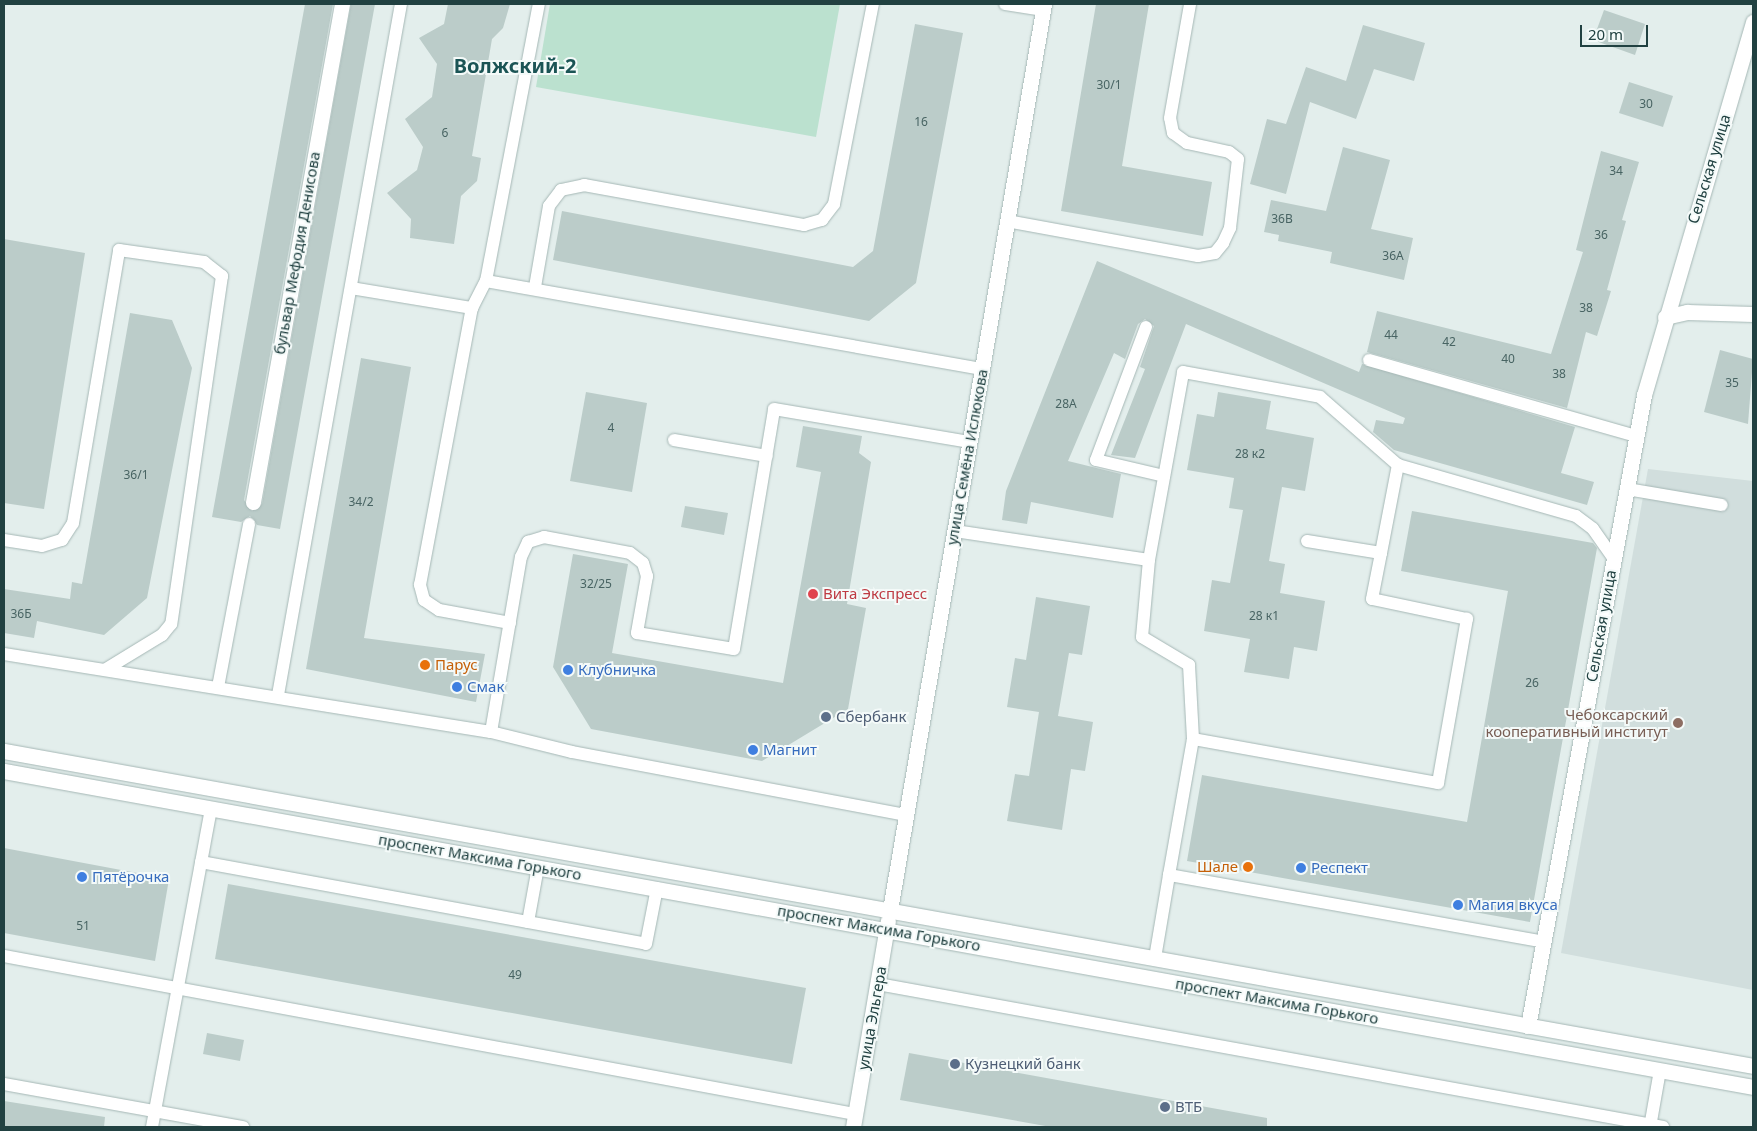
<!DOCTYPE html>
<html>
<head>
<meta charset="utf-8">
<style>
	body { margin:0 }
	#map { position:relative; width:1757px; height:1131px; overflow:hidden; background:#e3eeec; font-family:"Noto Sans",sans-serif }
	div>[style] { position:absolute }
	.built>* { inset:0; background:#d1dedd }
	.green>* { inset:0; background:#bbe1cf }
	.building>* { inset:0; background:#bbccc9 }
	.roads { filter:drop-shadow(0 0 1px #a5b7b5) drop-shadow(0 0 1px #a5b7b5) }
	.lane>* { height:12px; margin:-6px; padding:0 6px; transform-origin:6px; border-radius:6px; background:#fff }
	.street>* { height:15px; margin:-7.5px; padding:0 7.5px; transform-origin:7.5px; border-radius:7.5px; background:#fff }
	.secondary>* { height:15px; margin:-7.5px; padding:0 7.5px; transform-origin:7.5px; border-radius:7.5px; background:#fff }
	.dots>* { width:14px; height:14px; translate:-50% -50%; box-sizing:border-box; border:2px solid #f4faf9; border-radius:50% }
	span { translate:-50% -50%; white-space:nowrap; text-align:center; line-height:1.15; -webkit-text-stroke:4px #f4faf9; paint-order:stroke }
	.number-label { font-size:12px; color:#486463 }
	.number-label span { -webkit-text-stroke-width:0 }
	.street-label { font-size:15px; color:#214141 }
	.health-label { font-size:15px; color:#be3a42 }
	.left { translate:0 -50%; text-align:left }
	.food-label { font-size:15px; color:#c56008 }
	.right { translate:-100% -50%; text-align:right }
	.shop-label { font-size:15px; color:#366cbe }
	.education-label { font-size:15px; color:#785e54 }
	.service-label { font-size:15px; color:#4e5e75 }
	.district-label { font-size:20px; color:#1b5455; font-weight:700 }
	.frame { position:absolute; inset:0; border:5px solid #214141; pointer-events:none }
	.scale { position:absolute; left:1580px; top:25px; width:68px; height:22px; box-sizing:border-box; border:2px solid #214141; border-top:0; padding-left:6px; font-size:15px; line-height:18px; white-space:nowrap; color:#214141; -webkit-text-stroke:4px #f4faf9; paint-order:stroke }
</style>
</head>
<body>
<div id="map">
	<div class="built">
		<i style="clip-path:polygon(1648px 469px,1753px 481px,1753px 990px,1561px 953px)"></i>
	</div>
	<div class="green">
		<i style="clip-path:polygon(550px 4px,840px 4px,816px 137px,536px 87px)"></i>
	</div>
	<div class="building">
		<i style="clip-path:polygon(305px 4px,333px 4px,244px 500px,252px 511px,262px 504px,351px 4px,375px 4px,280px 529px,257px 525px,250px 516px,241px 522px,212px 517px)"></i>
		<i style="clip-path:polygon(448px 4px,510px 4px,503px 28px,492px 39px,472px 156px,481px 158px,477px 181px,461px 196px,454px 244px,410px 238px,411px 219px,387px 193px,417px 170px,423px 147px,405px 119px,432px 97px,437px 64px,419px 38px,444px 24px)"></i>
		<i style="clip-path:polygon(1096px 4px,1149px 4px,1122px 166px,1212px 182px,1203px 236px,1061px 211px)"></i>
		<i style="clip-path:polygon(1604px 10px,1645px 24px,1635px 55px,1593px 40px)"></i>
		<i style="clip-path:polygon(915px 24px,963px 33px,916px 283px,869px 321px,553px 260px,562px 211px,853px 267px,873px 251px)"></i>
		<i style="clip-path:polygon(1363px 25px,1425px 43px,1414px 81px,1374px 69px,1356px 119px,1310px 102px,1286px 194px,1250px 184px,1267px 119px,1286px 124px,1306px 67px,1346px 81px)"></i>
		<i style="clip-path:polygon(1629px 82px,1673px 96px,1663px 127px,1619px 113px)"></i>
		<i style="clip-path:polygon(1343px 147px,1390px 160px,1371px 229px,1413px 238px,1404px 280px,1330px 263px,1332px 252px,1278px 241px,1279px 235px,1264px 232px,1271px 200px,1326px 211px)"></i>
		<i style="clip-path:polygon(1601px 151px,1639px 162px,1622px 220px,1626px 221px,1607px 290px,1611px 291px,1597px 336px,1586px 332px,1567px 408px,1367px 352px,1377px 311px,1551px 354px,1583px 252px,1576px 250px)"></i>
		<i style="clip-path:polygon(4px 239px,85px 253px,44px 509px,4px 503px)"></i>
		<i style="clip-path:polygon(1097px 261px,1359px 372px,1362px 364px,1575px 427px,1561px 473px,1594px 482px,1587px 505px,1394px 450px,1373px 432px,1376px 420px,1403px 424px,1405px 418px,1186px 324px,1135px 458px,1111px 455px,1145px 369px,1140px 367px,1154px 326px,1145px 319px,1138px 324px,1125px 359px,1114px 353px,1068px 461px,1121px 474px,1113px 518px,1031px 502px,1027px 524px,1002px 520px,1006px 491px)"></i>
		<i style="clip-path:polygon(130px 313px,172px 320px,192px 368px,147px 598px,104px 635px,37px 621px,34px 638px,4px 633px,4px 589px,70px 599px,72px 582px,82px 584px)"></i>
		<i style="clip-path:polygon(1720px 350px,1753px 359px,1748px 424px,1704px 412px)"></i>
		<i style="clip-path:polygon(361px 358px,411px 367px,364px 638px,485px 654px,476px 702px,306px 669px)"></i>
		<i style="clip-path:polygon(586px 392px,647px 403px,632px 492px,570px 481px)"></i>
		<i style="clip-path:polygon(1218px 392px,1271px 401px,1266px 429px,1314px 438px,1305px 491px,1282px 487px,1269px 561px,1285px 564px,1280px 593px,1325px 601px,1317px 651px,1294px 647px,1289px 679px,1244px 672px,1250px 639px,1204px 631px,1212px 580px,1230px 583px,1243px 510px,1229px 508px,1234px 478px,1187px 470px,1197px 414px,1214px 417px)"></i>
		<i style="clip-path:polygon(803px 426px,862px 436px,859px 453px,871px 462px,847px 604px,866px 608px,848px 709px,762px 761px,591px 729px,553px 667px,573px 554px,628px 564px,612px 653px,783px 683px,821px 472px,796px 467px)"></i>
		<i style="clip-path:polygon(685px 506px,728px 513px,724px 535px,681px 527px)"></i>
		<i style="clip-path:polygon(1412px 511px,1593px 543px,1597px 548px,1530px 922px,1187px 861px,1202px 775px,1467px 822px,1508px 591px,1401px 571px)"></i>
		<i style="clip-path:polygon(1036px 597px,1090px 606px,1082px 655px,1069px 653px,1058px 716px,1093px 722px,1085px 771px,1071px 769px,1062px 830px,1007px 821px,1015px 774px,1029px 776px,1039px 712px,1007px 707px,1015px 658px,1026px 660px)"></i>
		<i style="clip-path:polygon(4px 848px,169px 879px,155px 961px,4px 933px)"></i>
		<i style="clip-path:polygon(228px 884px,806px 988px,792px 1064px,215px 959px)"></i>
		<i style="clip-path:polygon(207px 1033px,244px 1040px,240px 1061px,203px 1054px)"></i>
		<i style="clip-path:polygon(909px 1053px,1267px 1118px,1267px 1127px,1051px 1127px,900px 1100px)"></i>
		<i style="clip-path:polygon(4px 1101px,105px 1117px,104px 1127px,4px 1127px)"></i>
	</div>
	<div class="roads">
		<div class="lane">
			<i style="left:1005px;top:4px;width:38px;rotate:9deg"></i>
			<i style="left:1007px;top:221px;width:194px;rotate:10.4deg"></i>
			<i style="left:1198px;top:256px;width:17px;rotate:-10deg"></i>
			<i style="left:1215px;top:253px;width:13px;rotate:-51deg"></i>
			<i style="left:1223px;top:243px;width:17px;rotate:-65deg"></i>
			<i style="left:1230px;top:228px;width:69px;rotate:-83.4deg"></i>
			<i style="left:1238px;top:159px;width:11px;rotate:-142deg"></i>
			<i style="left:1229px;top:152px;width:43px;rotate:-167.9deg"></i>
			<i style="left:1187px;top:143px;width:17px;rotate:-144deg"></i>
			<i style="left:1173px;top:133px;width:15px;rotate:-101deg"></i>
			<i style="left:1170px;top:118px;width:116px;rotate:-80deg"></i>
			<i style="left:486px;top:281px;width:504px;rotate:10.06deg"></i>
			<i style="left:535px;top:287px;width:82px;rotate:-80.2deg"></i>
			<i style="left:549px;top:206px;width:20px;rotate:-53deg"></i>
			<i style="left:561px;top:190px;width:24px;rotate:-12deg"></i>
			<i style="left:584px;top:185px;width:224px;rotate:10.3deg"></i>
			<i style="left:804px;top:225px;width:19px;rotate:-16deg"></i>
			<i style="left:822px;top:220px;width:20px;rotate:-53deg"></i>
			<i style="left:834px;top:204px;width:204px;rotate:-79deg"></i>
			<i style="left:351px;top:288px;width:123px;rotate:9.4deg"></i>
			<i style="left:1146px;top:327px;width:142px;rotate:110.6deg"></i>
			<i style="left:1096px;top:460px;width:70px;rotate:13.2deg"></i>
			<i style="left:1369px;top:360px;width:278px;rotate:15.9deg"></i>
			<i style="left:674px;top:440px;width:94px;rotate:9.8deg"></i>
			<i style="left:1627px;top:489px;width:96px;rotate:9.6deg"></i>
			<i style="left:955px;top:531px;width:196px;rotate:8.5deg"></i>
			<i style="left:1149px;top:560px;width:77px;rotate:95.2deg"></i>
			<i style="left:1142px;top:637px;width:55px;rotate:30.8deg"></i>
			<i style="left:1189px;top:665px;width:74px;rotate:86.9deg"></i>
			<i style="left:1193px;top:739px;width:138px;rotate:100deg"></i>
			<i style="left:4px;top:540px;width:38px;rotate:9deg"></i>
			<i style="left:42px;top:546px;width:21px;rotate:-17deg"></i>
			<i style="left:62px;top:540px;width:20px;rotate:-57deg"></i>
			<i style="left:73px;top:523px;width:277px;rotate:-80.4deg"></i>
			<i style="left:119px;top:250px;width:86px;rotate:8deg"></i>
			<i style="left:204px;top:262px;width:23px;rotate:38deg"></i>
			<i style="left:222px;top:276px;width:352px;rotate:98.3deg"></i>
			<i style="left:171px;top:624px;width:14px;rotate:129deg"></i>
			<i style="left:162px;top:635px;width:66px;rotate:148.7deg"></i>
			<i style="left:1307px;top:541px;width:75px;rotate:9.2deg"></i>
			<i style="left:1381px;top:553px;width:90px;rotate:-79.1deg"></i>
			<i style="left:1398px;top:465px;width:185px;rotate:16deg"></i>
			<i style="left:1576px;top:516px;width:21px;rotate:37deg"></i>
			<i style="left:1593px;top:529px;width:37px;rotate:55deg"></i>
			<i style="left:1149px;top:560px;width:191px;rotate:-79.7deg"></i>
			<i style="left:1183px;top:372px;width:139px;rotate:10.3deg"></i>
			<i style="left:1320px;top:397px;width:103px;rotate:41.1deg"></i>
			<i style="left:510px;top:623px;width:72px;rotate:-169.6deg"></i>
			<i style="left:439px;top:610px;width:18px;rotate:-146deg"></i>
			<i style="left:424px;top:600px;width:16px;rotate:-105deg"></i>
			<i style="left:420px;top:585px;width:282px;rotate:-79.4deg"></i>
			<i style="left:472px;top:308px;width:30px;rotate:-63deg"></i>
			<i style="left:486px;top:281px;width:282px;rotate:-79.2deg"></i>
			<i style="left:4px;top:654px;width:493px;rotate:9.1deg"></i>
			<i style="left:491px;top:732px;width:83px;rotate:13.9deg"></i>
			<i style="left:572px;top:752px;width:341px;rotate:10.7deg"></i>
			<i style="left:218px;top:687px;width:166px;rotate:-79.2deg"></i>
			<i style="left:278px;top:695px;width:702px;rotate:-79.91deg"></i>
			<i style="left:491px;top:732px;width:178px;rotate:-80.3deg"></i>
			<i style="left:521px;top:557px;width:17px;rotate:-65deg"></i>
			<i style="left:528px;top:542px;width:17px;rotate:-17deg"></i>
			<i style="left:544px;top:537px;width:87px;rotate:10.5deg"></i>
			<i style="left:630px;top:553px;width:16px;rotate:38deg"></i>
			<i style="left:643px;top:563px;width:14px;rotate:73deg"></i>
			<i style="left:647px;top:576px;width:58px;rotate:100deg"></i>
			<i style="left:637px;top:633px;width:98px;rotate:9.4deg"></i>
			<i style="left:734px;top:649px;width:243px;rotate:-80.5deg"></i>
			<i style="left:774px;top:409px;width:199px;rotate:9.6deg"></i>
			<i style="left:1193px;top:739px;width:249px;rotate:10.2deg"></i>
			<i style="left:1438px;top:783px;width:167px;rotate:-80deg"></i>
			<i style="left:1467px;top:619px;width:97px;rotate:-168.1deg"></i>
			<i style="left:1372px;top:599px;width:47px;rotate:-78.9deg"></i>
			<i style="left:201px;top:862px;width:452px;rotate:10.4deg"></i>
			<i style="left:646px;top:944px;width:57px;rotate:-78.9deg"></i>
			<i style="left:528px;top:922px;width:56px;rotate:-79.7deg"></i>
			<i style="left:4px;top:956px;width:866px;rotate:10.52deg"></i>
			<i style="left:1155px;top:958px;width:84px;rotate:-80.4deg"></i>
			<i style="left:1169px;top:875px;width:381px;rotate:10.1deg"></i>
			<i style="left:878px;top:984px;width:798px;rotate:10.32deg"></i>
			<i style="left:4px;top:1084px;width:243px;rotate:10.2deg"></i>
			<i style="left:152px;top:1127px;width:324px;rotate:-79.5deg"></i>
			<i style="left:1650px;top:1127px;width:58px;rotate:-80deg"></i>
		</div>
		<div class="street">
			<i style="left:1665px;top:317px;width:23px;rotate:-13deg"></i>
			<i style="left:1687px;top:312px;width:66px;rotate:1.7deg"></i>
			<i style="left:253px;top:502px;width:506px;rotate:-79.87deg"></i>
			<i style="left:890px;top:910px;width:919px;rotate:-80.35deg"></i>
			<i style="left:1528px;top:1026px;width:642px;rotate:-79.58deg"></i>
			<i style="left:1644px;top:395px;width:389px;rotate:-73.7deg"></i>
		</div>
		<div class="secondary">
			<i style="left:4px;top:751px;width:1777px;rotate:10.21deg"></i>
			<i style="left:4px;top:771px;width:1777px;rotate:10.24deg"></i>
			<i style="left:853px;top:1127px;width:209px;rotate:-80.4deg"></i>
		</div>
	</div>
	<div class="dots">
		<i style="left:813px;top:594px;background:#e0444e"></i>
		<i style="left:425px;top:665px;background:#e8710a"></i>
		<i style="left:568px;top:670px;background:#3f7fe0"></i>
		<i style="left:457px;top:687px;background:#3f7fe0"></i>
		<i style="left:826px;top:717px;background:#5c6f8a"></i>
		<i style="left:1678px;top:723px;background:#8d6e63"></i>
		<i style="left:753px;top:750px;background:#3f7fe0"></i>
		<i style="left:1248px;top:867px;background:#e8710a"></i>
		<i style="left:1301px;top:868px;background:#3f7fe0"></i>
		<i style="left:82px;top:877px;background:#3f7fe0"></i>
		<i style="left:1458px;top:905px;background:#3f7fe0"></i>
		<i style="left:955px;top:1064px;background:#5c6f8a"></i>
		<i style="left:1165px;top:1107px;background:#5c6f8a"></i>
	</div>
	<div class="number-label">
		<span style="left:1109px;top:85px">30/1</span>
		<span style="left:1646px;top:104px">30</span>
		<span style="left:921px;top:122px">16</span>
		<span style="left:445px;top:133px">6</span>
		<span style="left:1616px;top:171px">34</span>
		<span style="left:1282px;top:219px">36В</span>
		<span style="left:1601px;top:235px">36</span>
		<span style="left:1393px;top:256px">36А</span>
		<span style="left:1586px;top:308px">38</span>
		<span style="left:1391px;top:335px">44</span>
		<span style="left:1449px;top:342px">42</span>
		<span style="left:1508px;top:359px">40</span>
		<span style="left:1559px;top:374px">38</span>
		<span style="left:1732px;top:383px">35</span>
		<span style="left:1066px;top:404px">28А</span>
		<span style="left:611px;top:428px">4</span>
		<span style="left:1250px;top:454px">28 к2</span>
		<span style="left:136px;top:475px">36/1</span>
		<span style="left:361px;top:502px">34/2</span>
		<span style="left:596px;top:584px">32/25</span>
		<span style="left:21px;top:614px">36Б</span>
		<span style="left:1264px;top:616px">28 к1</span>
		<span style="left:1532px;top:683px">26</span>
		<span style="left:83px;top:926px">51</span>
		<span style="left:515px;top:975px">49</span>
	</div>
	<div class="street-label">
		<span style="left:1709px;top:169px;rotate:-73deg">Сельская улица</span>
		<span style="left:297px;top:253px;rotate:-80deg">бульвар Мефодия Денисова</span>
		<span style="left:967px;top:457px;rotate:-80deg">улица Семёна Ислюкова</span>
		<span style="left:1601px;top:626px;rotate:-80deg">Сельская улица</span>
		<span style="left:480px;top:857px;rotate:10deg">проспект Максима Горького</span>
		<span style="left:879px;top:928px;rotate:10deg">проспект Максима Горького</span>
		<span style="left:1277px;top:1001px;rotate:10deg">проспект Максима Горького</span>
		<span style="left:872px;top:1018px;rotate:-80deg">улица Эльгера</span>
	</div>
	<div class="health-label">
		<span class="left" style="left:823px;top:594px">Вита Экспресс</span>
	</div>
	<div class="food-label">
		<span class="left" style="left:435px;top:665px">Парус</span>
		<span class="right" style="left:1238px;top:867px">Шале</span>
	</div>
	<div class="shop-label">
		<span class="left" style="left:578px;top:670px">Клубничка</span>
		<span class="left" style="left:467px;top:687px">Смак</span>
		<span class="left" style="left:763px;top:750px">Магнит</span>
		<span class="left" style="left:1311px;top:868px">Респект</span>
		<span class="left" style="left:92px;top:877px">Пятёрочка</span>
		<span class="left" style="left:1468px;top:905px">Магия вкуса</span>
	</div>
	<div class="education-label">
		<span class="right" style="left:1668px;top:723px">Чебоксарский<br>кооперативный институт</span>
	</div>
	<div class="service-label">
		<span class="left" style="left:836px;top:717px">Сбербанк</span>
		<span class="left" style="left:965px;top:1064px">Кузнецкий банк</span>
		<span class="left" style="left:1175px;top:1107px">ВТБ</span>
	</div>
	<div class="district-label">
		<span style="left:515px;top:65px">Волжский-2</span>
	</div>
	<div class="frame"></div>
	<div class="scale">20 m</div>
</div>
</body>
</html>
